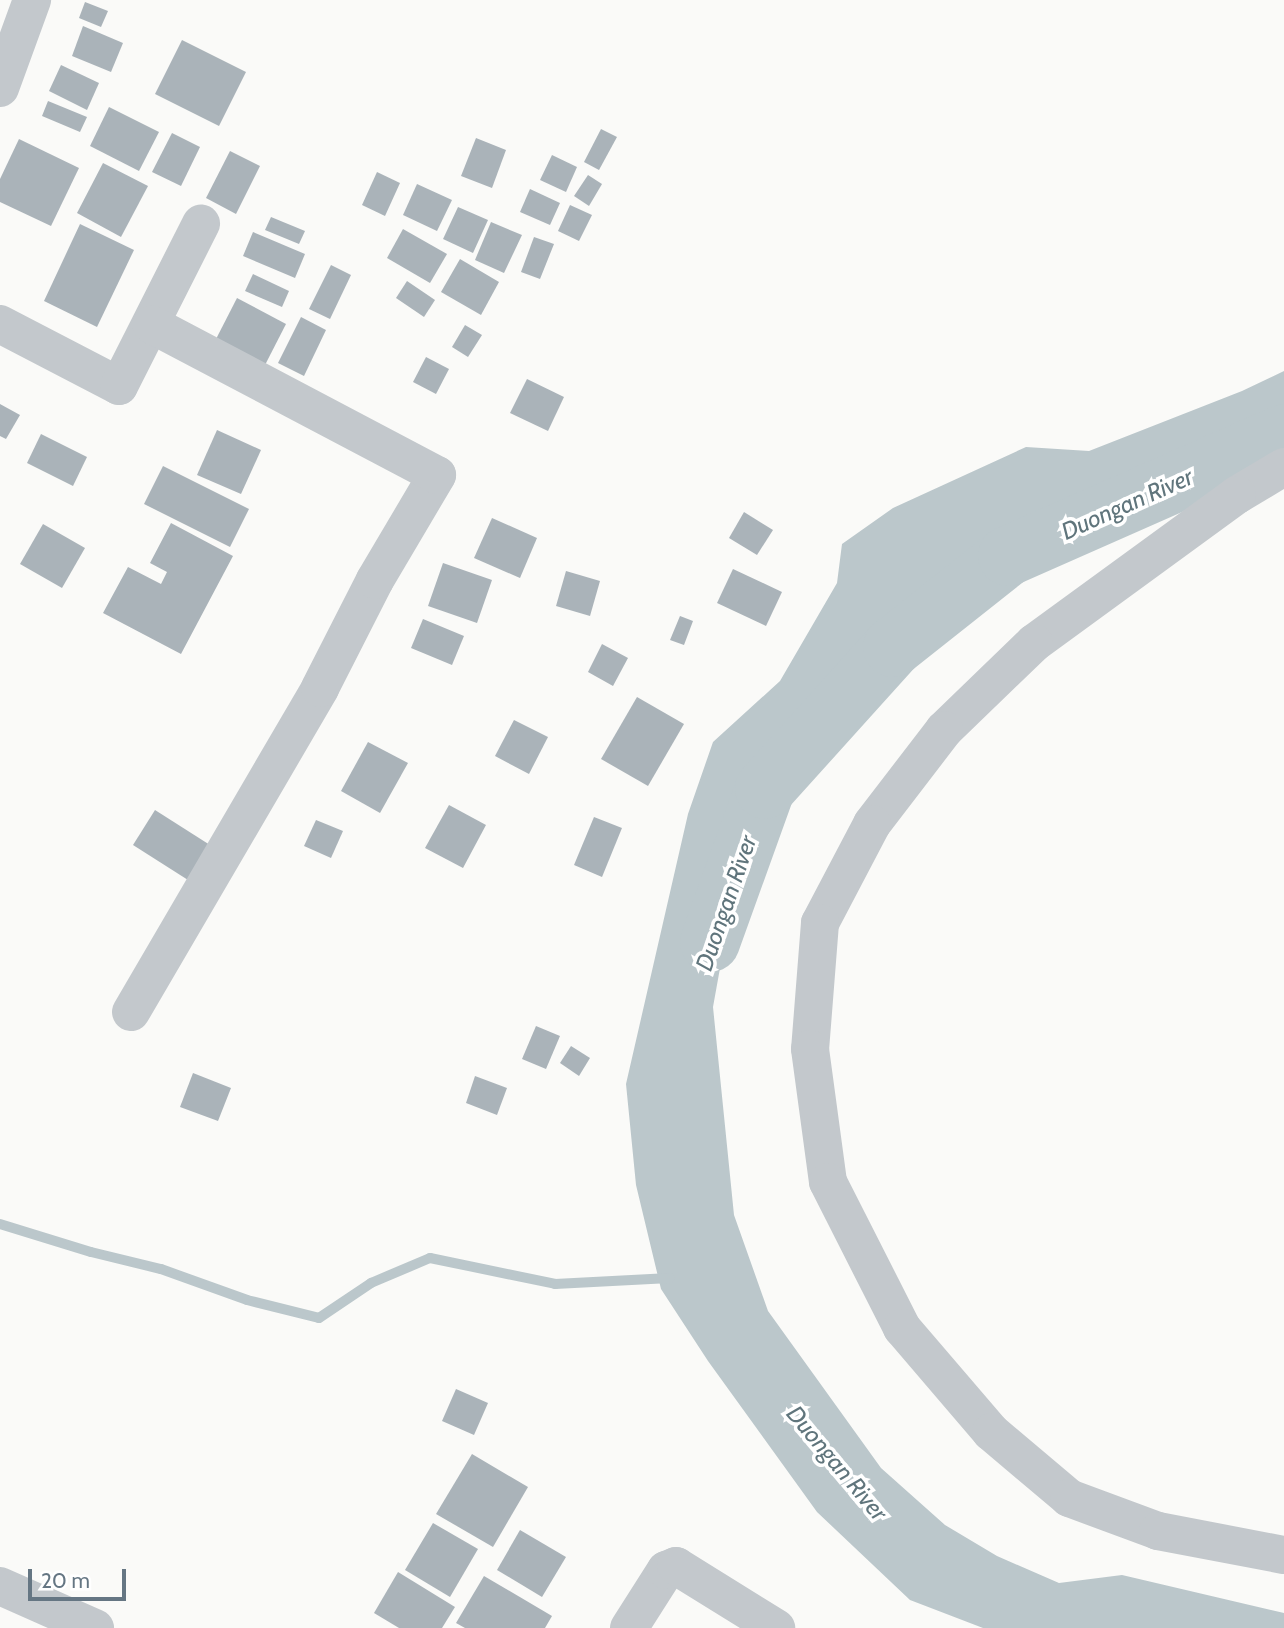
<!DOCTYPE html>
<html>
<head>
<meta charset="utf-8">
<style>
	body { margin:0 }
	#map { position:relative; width:1284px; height:1628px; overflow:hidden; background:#fafaf8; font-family:Cabin,sans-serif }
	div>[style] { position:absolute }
	.water>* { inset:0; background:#bbc7cb }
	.stream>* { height:10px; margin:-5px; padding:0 5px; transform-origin:5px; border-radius:5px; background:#bbc7cb }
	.river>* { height:60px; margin:-30px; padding:0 30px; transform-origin:30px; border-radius:30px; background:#bbc7cb }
	.building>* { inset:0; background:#aab3b9 }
	.minor>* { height:38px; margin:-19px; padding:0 19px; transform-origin:19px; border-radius:19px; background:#c3c8cc }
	span { translate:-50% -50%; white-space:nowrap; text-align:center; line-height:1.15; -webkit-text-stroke:7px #fff; paint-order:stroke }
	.water-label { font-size:24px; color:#60757c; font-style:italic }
	.scale { position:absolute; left:28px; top:1569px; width:98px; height:32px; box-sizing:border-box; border:4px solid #657683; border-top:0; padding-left:9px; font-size:21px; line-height:24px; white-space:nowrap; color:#657683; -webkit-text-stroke:5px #fff; paint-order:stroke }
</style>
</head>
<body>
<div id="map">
	<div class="water">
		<i style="clip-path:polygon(1284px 371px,1284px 451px,1234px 479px,1066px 528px,977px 572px,857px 660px,747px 767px,735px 885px,713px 1007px,734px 1215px,768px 1311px,881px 1468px,945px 1525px,997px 1556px,1059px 1583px,1122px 1575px,1284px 1613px,1284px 1628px,983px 1628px,910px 1600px,817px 1512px,708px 1361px,661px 1289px,636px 1185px,626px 1084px,688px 814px,713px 742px,780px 681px,837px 583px,842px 544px,893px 508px,1026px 447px,1089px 451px,1242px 391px)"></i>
	</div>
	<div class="stream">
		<i style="left:0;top:1224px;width:95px;rotate:17.1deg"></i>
		<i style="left:91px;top:1252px;width:72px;rotate:13.7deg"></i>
		<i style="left:161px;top:1269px;width:91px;rotate:19.8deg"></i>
		<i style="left:247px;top:1300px;width:74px;rotate:14deg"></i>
		<i style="left:319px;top:1318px;width:63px;rotate:-33.9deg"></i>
		<i style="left:371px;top:1283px;width:64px;rotate:-23deg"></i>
		<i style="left:430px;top:1258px;width:128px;rotate:11.7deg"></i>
		<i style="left:555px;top:1284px;width:115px;rotate:-3deg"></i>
	</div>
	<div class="river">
		<i style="left:710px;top:942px;width:163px;rotate:-70.2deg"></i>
		<i style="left:765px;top:789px;width:191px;rotate:-48deg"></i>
		<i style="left:893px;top:647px;width:147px;rotate:-38.4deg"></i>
		<i style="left:1008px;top:556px;width:302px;rotate:-23.8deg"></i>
	</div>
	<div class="building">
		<i style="clip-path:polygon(85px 2px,108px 11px,101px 27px,79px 18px)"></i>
		<i style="clip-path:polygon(83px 26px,123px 43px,111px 72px,72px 56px)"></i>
		<i style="clip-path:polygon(182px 40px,246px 72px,219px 126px,155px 94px)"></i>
		<i style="clip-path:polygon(61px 65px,99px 83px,87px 110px,49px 91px)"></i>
		<i style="clip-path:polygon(48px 101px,87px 117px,80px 132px,42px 116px)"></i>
		<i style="clip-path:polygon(109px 107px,159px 132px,139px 171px,90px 146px)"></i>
		<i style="clip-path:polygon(601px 129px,617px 137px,599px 170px,584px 162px)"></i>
		<i style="clip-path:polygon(172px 133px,200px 147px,181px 186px,152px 172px)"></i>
		<i style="clip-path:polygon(476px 138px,506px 150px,492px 188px,461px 176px)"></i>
		<i style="clip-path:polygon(19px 139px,79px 168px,51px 226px,0 202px,0 179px)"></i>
		<i style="clip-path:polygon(230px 151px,260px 166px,236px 214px,206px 198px)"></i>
		<i style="clip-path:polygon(552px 155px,577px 167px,566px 192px,540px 180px)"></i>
		<i style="clip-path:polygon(103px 163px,148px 186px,121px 237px,77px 213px)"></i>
		<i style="clip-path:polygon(377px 172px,400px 183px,385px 216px,362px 205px)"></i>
		<i style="clip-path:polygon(588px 175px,602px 184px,589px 206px,574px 196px)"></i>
		<i style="clip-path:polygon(417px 184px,452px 200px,437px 231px,403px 215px)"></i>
		<i style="clip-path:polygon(530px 189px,560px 203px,550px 225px,520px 212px)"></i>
		<i style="clip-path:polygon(570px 205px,592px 215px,579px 241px,558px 231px)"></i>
		<i style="clip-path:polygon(458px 207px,488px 220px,473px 253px,443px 239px)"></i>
		<i style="clip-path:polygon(271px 217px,305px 231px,299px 244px,265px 230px)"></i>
		<i style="clip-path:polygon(491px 222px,522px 235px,504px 273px,475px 260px)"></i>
		<i style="clip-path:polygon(80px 224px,134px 250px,97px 327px,44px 301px)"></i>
		<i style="clip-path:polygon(403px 229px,447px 254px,430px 283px,387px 258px)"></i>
		<i style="clip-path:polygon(253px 232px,305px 254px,295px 278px,243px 256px)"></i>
		<i style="clip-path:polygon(534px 237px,554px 244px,540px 279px,521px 272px)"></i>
		<i style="clip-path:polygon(460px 259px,499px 282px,481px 315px,441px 292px)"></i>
		<i style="clip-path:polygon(331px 265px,351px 275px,330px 319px,309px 309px)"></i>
		<i style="clip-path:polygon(253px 274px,289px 291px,282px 307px,245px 291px)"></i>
		<i style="clip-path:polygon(407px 281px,435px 300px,424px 317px,396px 298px)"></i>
		<i style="clip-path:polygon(237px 298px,286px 324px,264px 367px,215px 341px)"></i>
		<i style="clip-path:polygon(301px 317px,326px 330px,304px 376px,278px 363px)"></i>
		<i style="clip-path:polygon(465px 325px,482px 335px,468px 357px,452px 347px)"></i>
		<i style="clip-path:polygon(426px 357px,449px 369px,436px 394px,413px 382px)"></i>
		<i style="clip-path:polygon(527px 379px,564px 397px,548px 431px,510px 413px)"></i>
		<i style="clip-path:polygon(0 404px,20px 415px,6px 439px,0 436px)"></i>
		<i style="clip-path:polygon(217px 430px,261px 450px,241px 494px,197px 475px)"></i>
		<i style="clip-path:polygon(41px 434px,87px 457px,73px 486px,27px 463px)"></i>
		<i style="clip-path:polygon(163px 466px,249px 509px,230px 547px,144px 504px)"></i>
		<i style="clip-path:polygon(744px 512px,773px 530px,757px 555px,729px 538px)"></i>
		<i style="clip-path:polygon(492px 518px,537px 538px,520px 578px,474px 558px)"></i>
		<i style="clip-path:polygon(171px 523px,233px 556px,181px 654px,103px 613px,128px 567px,161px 584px,167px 572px,150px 563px)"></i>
		<i style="clip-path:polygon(43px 524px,85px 548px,62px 588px,20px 564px)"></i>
		<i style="clip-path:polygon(443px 563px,492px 580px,477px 623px,428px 606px)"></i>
		<i style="clip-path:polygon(733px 569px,782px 592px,766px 626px,717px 603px)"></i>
		<i style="clip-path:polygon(566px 571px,600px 581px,590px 616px,556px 606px)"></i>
		<i style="clip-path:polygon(680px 616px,693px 621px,684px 645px,670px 640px)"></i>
		<i style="clip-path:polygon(423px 619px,464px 636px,452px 665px,411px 648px)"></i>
		<i style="clip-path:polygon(602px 644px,628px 658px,613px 686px,588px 672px)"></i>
		<i style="clip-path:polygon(637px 697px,684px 724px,648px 786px,601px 759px)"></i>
		<i style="clip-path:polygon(514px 720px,548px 737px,529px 774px,495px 756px)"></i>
		<i style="clip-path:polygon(368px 742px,408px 763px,380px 813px,341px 791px)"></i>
		<i style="clip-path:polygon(449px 805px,486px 825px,463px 868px,425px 848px)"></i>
		<i style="clip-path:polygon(155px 810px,210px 845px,188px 880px,133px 845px)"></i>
		<i style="clip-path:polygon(594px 817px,622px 828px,602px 877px,574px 865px)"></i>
		<i style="clip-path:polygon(316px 820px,343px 831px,331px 858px,304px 846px)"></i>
		<i style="clip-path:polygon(536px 1026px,560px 1036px,546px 1069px,522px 1059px)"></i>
		<i style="clip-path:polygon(571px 1046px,590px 1058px,579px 1076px,560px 1063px)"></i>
		<i style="clip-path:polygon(193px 1073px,231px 1088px,218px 1121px,180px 1107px)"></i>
		<i style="clip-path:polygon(475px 1076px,507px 1088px,497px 1115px,466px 1103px)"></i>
		<i style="clip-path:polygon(456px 1389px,488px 1403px,474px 1435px,442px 1421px)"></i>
		<i style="clip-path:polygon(472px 1454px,528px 1487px,493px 1547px,436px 1514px)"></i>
		<i style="clip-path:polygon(433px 1523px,478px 1549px,450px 1597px,405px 1570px)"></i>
		<i style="clip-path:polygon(520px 1530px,566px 1557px,542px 1597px,497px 1570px)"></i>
		<i style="clip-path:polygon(398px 1572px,455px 1607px,442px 1628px,399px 1628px,374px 1613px)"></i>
		<i style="clip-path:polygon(484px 1576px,552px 1616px,545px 1628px,465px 1628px,456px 1623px)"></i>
	</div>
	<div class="minor">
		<i style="left:0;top:88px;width:94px;rotate:-70deg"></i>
		<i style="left:0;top:324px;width:134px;rotate:27.5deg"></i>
		<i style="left:119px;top:386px;width:182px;rotate:-63.2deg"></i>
		<i style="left:1284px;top:467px;width:55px;rotate:149.2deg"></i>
		<i style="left:1237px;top:495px;width:251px;rotate:143.9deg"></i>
		<i style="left:1034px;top:643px;width:125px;rotate:136deg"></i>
		<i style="left:944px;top:730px;width:118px;rotate:127.5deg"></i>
		<i style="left:872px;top:824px;width:112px;rotate:117.7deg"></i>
		<i style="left:820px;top:923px;width:126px;rotate:94.5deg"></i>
		<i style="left:810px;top:1049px;width:134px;rotate:82.3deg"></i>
		<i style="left:828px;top:1182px;width:164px;rotate:63.1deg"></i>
		<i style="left:902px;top:1328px;width:137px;rotate:49.4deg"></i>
		<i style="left:991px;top:1432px;width:102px;rotate:40.2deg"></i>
		<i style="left:1069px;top:1498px;width:95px;rotate:20.3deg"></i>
		<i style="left:1158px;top:1531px;width:128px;rotate:10.8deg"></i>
		<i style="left:131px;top:1012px;width:375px;rotate:-59.7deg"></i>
		<i style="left:320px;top:688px;width:121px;rotate:-63deg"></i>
		<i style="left:375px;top:580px;width:122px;rotate:-59.4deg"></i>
		<i style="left:437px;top:475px;width:323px;rotate:-152.2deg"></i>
		<i style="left:0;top:1586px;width:104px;rotate:23.9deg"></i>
		<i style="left:629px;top:1628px;width:69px;rotate:-57.5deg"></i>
		<i style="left:666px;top:1570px;width:11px;rotate:-22deg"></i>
		<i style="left:676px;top:1566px;width:118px;rotate:31.8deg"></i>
	</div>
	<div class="water-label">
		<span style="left:1127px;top:504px;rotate:-24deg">Duongan River</span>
		<span style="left:726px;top:903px;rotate:-71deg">Duongan River</span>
		<span style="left:837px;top:1463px;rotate:50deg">Duongan River</span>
	</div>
	<div class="scale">20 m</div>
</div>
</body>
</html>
